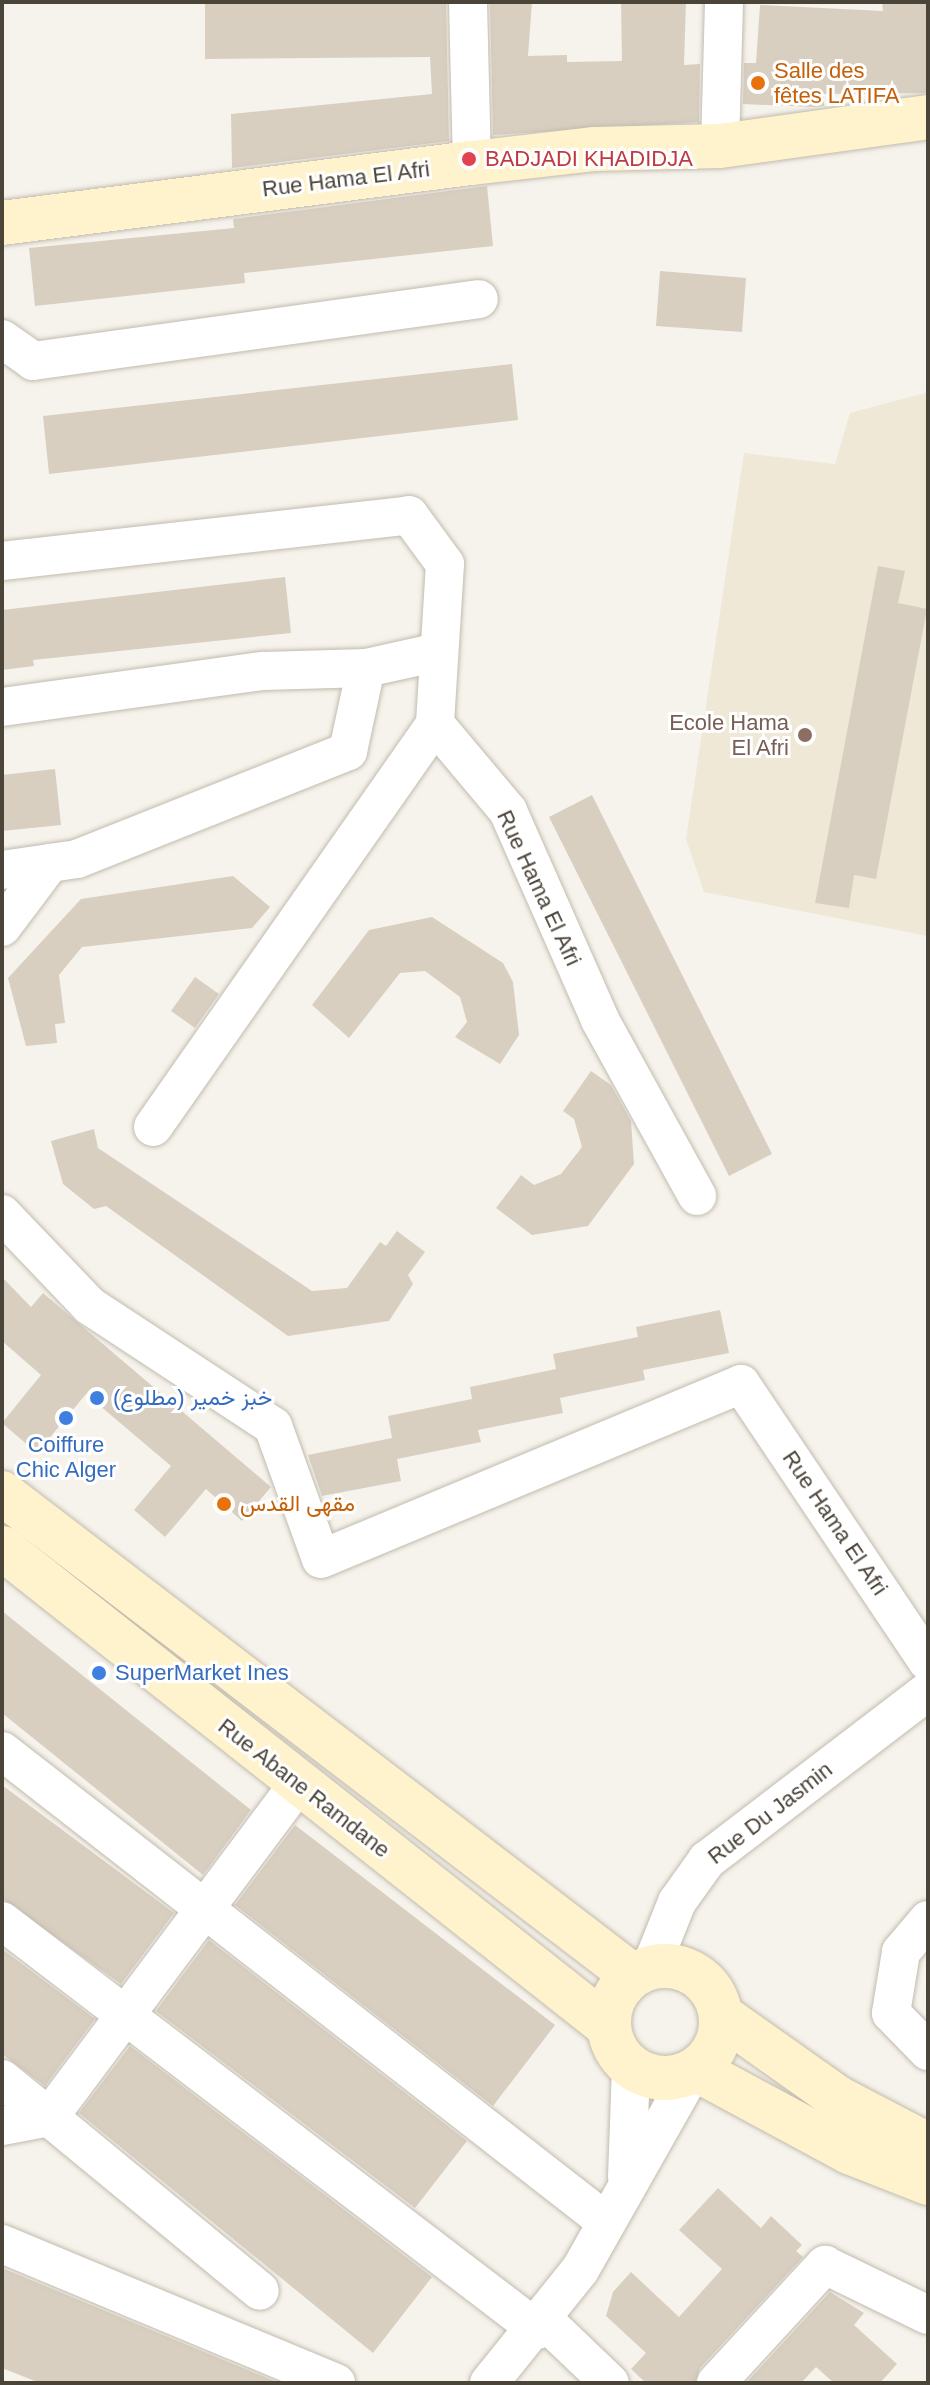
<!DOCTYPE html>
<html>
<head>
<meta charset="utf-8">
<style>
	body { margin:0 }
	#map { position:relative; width:930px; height:2385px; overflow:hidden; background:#f6f3ec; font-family:Helvetica,Vazirmatn,sans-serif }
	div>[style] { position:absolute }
	.education>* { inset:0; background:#efe8d6 }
	.building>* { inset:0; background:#d8cfc1 }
	.roads { filter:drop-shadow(0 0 2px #c2bbae) drop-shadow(0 0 2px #c2bbae) }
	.street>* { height:38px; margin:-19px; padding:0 19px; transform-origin:19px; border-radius:19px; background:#fff }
	.secondary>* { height:44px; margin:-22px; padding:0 22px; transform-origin:22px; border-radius:22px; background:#fff3cd }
	.secondary>.ring { margin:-22px; padding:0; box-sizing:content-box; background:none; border:44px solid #fff3cd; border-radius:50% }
	.dots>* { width:22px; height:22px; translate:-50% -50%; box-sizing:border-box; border:4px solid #fff; border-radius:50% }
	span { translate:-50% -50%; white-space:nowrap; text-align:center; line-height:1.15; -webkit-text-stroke:6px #fff; paint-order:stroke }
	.food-label { font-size:22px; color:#c56008 }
	.left { translate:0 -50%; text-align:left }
	.health-label { font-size:22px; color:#be3a42 }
	.street-label { font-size:22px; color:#4b4439 }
	.education-label { font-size:22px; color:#785e54 }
	.right { translate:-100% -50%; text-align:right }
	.shop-label { font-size:22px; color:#366cbe }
	.frame { position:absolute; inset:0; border:4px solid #4b4439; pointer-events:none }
</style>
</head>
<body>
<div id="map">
	<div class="education">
		<i style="clip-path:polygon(928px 386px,928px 936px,704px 892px,686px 839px,744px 453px,835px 464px,850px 413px,925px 393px)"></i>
	</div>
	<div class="building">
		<i style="clip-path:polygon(205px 2px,446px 2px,449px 141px,232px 168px,231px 114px,432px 94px,430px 57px,205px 59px)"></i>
		<i style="clip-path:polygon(490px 2px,532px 2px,528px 56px,567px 55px,567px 62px,622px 61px,621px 2px,686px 2px,684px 65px,700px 64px,699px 122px,493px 135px)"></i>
		<i style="clip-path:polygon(882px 2px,928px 2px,928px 93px,824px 94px,824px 106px,815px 107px,743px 104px,744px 63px,756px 63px,760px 5px,883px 11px)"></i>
		<i style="clip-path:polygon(487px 186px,493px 246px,244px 273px,245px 283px,35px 306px,29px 248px,234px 228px,233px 219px)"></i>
		<i style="clip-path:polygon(660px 271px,746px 278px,742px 332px,656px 326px)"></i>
		<i style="clip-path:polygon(512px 364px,518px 420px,49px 474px,43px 416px)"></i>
		<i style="clip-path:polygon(878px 566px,905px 571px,898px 603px,927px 609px,876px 879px,854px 875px,849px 908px,815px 903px)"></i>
		<i style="clip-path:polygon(285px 577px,291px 633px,33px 660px,34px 666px,2px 670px,2px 610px)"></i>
		<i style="clip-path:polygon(55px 769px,61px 825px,2px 831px,2px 775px)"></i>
		<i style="clip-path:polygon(592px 795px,772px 1154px,729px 1176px,549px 817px)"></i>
		<i style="clip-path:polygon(233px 876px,270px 907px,252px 928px,82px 947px,59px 975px,65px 1023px,55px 1024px,57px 1043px,26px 1046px,8px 978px,81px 899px)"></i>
		<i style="clip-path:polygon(432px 917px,503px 963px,513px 982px,519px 1035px,500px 1064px,455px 1037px,467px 1022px,460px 997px,425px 971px,400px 973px,349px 1038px,312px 1005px,369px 930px)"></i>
		<i style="clip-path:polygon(195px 977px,219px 994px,195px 1028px,171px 1011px)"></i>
		<i style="clip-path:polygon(591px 1071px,611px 1085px,631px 1121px,634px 1164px,588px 1226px,532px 1235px,496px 1208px,521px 1175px,534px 1185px,561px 1174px,582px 1147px,574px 1119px,563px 1111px)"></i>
		<i style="clip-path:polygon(94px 1129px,98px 1148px,312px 1291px,347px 1288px,380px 1242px,386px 1246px,397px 1231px,425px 1252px,408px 1275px,413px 1284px,389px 1321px,288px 1336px,106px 1206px,94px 1209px,63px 1184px,51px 1141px)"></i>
		<i style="clip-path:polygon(2px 1277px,31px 1307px,43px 1293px,271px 1487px,242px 1521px,206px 1489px,165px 1537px,134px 1510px,171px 1466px,86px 1394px,37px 1453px,2px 1423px,41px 1375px,2px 1341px)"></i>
		<i style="clip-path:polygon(720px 1310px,729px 1353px,643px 1370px,645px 1380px,560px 1398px,563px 1413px,478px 1430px,481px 1442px,397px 1459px,401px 1481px,322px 1496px,308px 1455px,392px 1438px,388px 1416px,472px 1399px,470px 1387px,556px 1369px,553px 1354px,638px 1337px,636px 1327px)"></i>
		<i style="clip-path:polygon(2px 1611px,251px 1810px,203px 1875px,2px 1713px)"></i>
		<i style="clip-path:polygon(2px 1785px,174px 1913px,121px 1984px,2px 1899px)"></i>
		<i style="clip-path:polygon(295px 1825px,555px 2025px,493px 2106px,235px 1905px)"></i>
		<i style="clip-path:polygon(209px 1940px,467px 2141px,415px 2208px,156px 2011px)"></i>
		<i style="clip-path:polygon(2px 1949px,95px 2019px,45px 2086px,2px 2054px)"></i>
		<i style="clip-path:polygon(130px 2046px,432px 2277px,373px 2353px,79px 2113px)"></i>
		<i style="clip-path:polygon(718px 2188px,761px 2228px,771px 2216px,802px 2245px,796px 2251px,803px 2257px,700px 2368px,695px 2383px,646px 2383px,631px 2369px,646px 2353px,606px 2316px,613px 2292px,631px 2272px,679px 2317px,722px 2269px,679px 2230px)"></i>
		<i style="clip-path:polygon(2px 2268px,279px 2383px,40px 2383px,2px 2368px)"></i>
		<i style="clip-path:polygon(830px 2292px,864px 2313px,854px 2325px,897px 2364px,880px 2383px,834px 2383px,816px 2367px,801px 2383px,746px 2383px)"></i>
	</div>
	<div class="roads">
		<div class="street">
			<i style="left:468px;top:2px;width:161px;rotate:88.6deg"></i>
			<i style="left:720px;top:146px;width:144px;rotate:-88.4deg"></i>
			<i style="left:2px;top:339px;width:38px;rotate:35deg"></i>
			<i style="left:33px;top:361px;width:450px;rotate:-7.9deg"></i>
			<i style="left:2px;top:561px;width:410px;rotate:-6.4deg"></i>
			<i style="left:409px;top:515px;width:61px;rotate:53.7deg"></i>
			<i style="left:445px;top:564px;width:160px;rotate:93.6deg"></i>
			<i style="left:435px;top:724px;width:114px;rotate:50deg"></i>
			<i style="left:508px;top:811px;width:228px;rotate:66.2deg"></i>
			<i style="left:600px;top:1020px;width:201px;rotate:61.1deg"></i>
			<i style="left:2px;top:707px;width:263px;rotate:-7.9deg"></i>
			<i style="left:263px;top:671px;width:103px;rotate:-1.7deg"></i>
			<i style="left:366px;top:668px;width:75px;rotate:-12.4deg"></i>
			<i style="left:2px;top:870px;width:76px;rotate:-8.3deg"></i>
			<i style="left:77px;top:859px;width:292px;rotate:-21.7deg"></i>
			<i style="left:348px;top:751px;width:85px;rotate:-77.8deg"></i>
			<i style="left:2px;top:927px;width:80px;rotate:-53.1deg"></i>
			<i style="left:153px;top:1127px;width:492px;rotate:-55deg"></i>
			<i style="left:2px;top:1214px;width:127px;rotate:46.3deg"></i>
			<i style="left:90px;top:1306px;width:219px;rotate:33.3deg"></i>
			<i style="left:273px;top:1426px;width:141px;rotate:70.2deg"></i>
			<i style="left:321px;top:1559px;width:455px;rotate:-22.6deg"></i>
			<i style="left:741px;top:1384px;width:335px;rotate:56.1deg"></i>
			<i style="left:2px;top:1751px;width:763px;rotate:37.92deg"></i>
			<i style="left:928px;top:1920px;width:42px;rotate:130.2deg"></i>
			<i style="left:901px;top:1952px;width:62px;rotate:99.3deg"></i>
			<i style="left:891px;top:2013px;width:53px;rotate:45.8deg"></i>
			<i style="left:2px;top:1921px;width:674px;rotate:37.35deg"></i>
			<i style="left:651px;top:1967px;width:70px;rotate:-68.2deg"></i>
			<i style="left:677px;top:1902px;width:52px;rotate:-54.5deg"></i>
			<i style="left:707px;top:1860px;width:278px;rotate:-37.4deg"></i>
			<i style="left:2px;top:2079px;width:60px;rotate:39deg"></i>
			<i style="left:49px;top:2117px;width:416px;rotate:-53.2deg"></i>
			<i style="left:2px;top:2126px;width:48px;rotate:-10.8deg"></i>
			<i style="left:49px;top:2117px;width:273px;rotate:39.5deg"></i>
			<i style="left:627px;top:2177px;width:110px;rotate:-87.9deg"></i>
			<i style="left:2px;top:2244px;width:362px;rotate:22.6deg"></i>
			<i style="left:544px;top:2320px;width:91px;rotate:43.7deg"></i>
			<i style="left:489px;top:2383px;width:145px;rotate:-51.2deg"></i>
			<i style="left:580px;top:2270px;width:227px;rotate:-60.5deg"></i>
			<i style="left:716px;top:2383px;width:161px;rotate:-47.3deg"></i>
			<i style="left:825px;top:2265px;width:114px;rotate:25.9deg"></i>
		</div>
		<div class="secondary">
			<i style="left:2px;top:223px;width:474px;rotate:-7.3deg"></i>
			<i style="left:472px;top:163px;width:124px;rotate:-6.5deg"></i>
			<i style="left:595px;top:149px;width:125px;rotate:-1.4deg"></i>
			<i style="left:720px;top:146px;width:210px;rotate:-7.9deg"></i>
			<i style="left:2px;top:1493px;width:793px;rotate:37.42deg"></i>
			<i style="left:2px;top:1548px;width:772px;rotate:38.27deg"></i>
			<i class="ring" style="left:609px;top:1966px;width:68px;height:68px"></i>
			<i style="left:722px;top:2016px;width:142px;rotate:35.3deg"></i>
			<i style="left:838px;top:2098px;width:102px;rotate:27.6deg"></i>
			<i style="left:697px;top:2070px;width:173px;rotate:28.3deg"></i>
			<i style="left:849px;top:2152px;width:85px;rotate:21.4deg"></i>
		</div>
	</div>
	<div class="dots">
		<i style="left:758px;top:83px;background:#e8710a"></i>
		<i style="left:469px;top:159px;background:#e0444e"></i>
		<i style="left:805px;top:735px;background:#8d6e63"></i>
		<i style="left:97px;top:1398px;background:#3f7fe0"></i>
		<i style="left:66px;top:1418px;background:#3f7fe0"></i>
		<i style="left:224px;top:1504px;background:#e8710a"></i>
		<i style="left:99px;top:1673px;background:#3f7fe0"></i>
	</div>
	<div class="food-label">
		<span class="left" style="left:774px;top:83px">Salle des<br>fêtes LATIFA</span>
		<span class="left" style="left:240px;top:1504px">مقهى القدس</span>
	</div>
	<div class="health-label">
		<span class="left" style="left:485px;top:159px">BADJADI KHADIDJA</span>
	</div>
	<div class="street-label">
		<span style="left:346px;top:179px;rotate:-7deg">Rue Hama El Afri</span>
		<span style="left:539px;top:888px;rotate:65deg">Rue Hama El Afri</span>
		<span style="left:835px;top:1523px;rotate:56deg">Rue Hama El Afri</span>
		<span style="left:304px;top:1788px;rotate:38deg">Rue Abane Ramdane</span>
		<span style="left:770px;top:1813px;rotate:-38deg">Rue Du Jasmin</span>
	</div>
	<div class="education-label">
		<span class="right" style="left:789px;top:735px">Ecole Hama<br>El Afri</span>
	</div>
	<div class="shop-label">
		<span class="left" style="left:113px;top:1398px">خبز خمير (مطلوع)</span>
		<span style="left:66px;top:1457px">Coiffure<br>Chic Alger</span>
		<span class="left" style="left:115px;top:1673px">SuperMarket Ines</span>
	</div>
	<div class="frame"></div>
</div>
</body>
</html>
